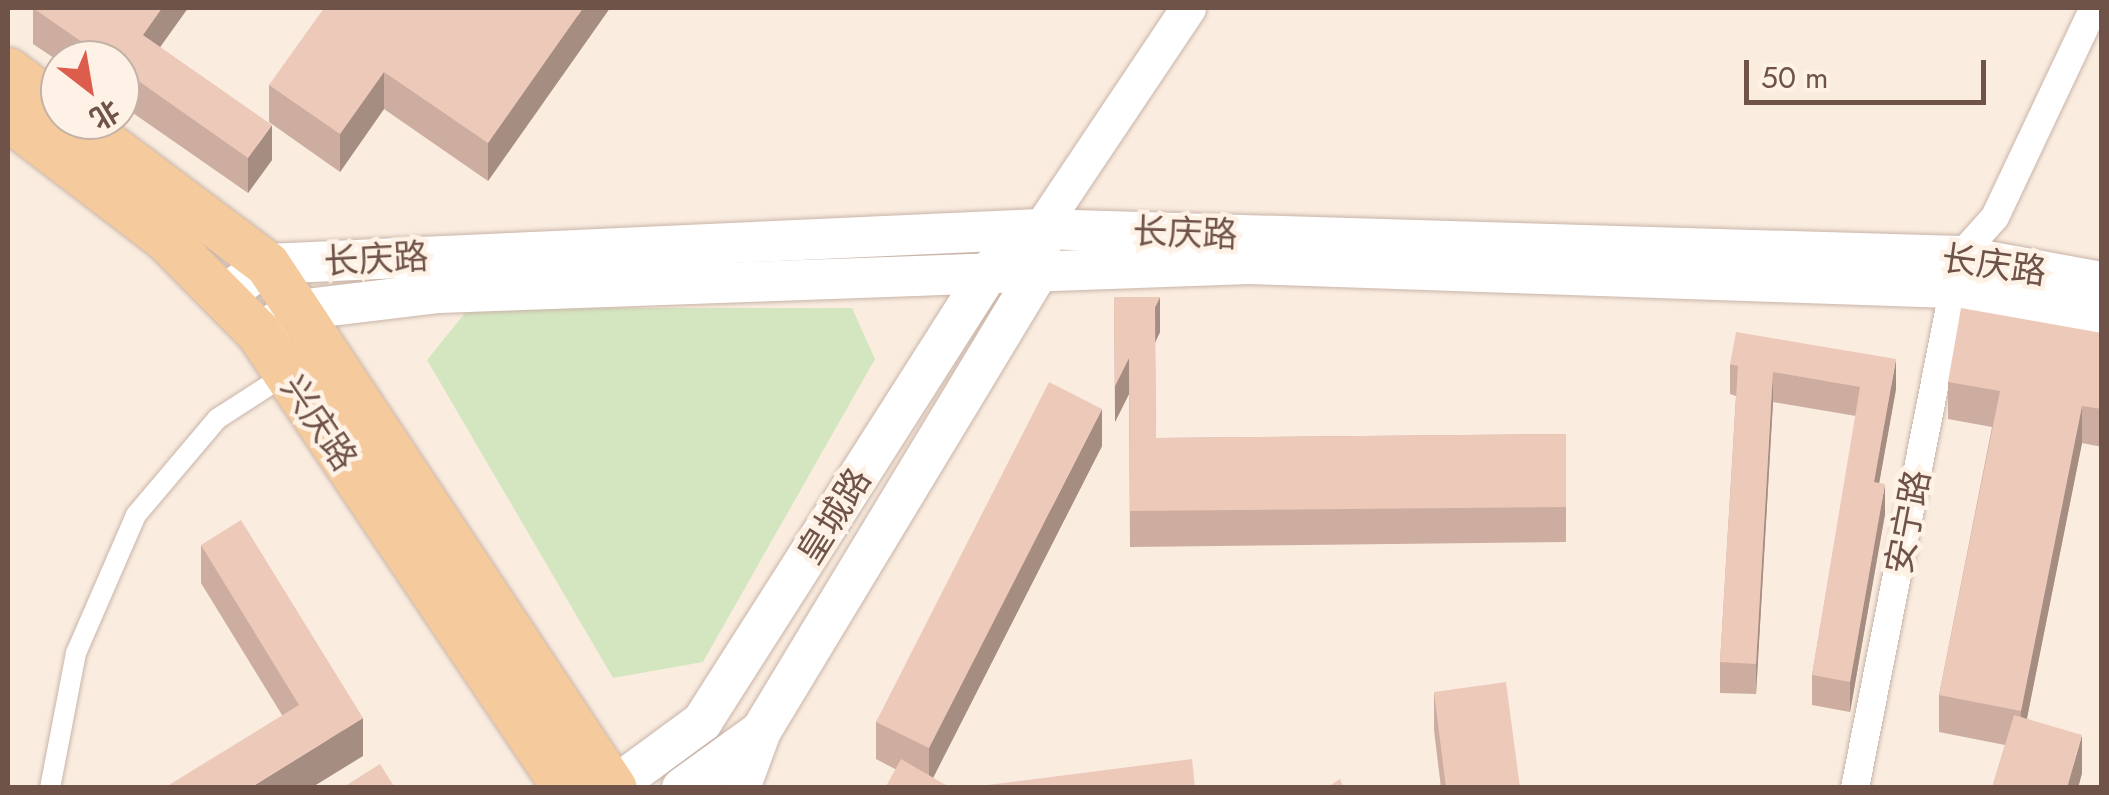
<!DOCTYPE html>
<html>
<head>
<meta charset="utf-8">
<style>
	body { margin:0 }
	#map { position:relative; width:2109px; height:795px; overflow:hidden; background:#faede0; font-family:Jost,"Noto Sans SC",sans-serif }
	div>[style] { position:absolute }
	.green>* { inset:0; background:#d4e6c0 }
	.roads { filter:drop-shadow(0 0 2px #c9b4a8) drop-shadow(0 0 2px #c9b4a8) }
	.pedestrian>* { height:20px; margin:-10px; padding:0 10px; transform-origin:10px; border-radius:10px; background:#fff }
	.minor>* { height:28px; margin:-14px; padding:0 14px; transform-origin:14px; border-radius:14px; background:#fff }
	.tertiary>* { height:35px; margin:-17.5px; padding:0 17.5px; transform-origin:17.5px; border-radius:17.5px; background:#fff }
	.secondary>* { height:40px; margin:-20px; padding:0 20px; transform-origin:20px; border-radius:20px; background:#fff }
	.primary>* { height:45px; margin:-22.5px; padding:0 22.5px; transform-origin:22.5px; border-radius:22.5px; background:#f5ca9c }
	.wall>* { inset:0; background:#ccada0 }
	.shaded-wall>* { inset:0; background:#a68d82 }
	.building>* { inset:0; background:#edc9ba }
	span { translate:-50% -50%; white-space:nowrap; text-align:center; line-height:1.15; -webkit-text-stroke:9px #fef1e5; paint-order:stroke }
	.street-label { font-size:35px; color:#6f5349 }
	.frame { position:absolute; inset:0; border:10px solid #6f5349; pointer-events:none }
	.north { position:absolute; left:40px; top:40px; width:100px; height:100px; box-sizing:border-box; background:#fef1e5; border:2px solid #c5b2a7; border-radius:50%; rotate:149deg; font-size:28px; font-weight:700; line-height:40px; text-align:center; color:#6f5349 }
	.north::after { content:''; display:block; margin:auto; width:35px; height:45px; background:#dc5d4c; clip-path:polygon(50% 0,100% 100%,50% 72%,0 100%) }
	.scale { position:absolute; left:1744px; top:60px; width:242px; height:45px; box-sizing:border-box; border:5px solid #6f5349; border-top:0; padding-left:12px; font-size:30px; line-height:35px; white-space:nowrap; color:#6f5349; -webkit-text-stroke:8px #fef1e5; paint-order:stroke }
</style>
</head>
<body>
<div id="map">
	<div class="green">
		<i style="clip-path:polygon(469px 308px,852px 308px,875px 359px,703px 662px,613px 678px,427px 360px)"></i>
	</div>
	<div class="roads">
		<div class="pedestrian">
			<i style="left:50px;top:788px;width:137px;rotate:-79.1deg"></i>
			<i style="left:76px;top:653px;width:150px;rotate:-66.5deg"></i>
			<i style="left:136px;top:515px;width:126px;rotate:-49.8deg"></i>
			<i style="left:217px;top:419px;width:85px;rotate:-32.9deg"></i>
		</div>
		<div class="minor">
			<i style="left:1855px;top:788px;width:542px;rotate:-78.84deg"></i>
			<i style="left:1960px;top:256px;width:52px;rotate:-48.1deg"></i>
			<i style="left:1995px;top:217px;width:231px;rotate:-64.7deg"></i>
		</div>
		<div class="tertiary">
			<i style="left:1040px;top:229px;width:266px;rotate:-56.2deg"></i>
		</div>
		<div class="secondary">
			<i style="left:223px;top:296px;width:54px;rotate:-36deg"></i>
			<i style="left:267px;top:264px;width:774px;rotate:-2.59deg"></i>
			<i style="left:1040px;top:229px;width:920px;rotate:1.68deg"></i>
			<i style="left:1960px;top:256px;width:144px;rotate:10.4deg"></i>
			<i style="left:273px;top:324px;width:29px;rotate:-29deg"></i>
			<i style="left:298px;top:310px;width:142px;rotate:-6.9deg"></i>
			<i style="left:439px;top:293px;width:811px;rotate:-2.05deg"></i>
			<i style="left:1249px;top:264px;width:705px;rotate:1.95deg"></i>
			<i style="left:1954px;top:288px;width:150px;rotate:10deg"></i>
			<i style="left:612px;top:788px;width:112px;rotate:-36.3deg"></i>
			<i style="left:702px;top:722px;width:536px;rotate:-57.5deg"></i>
			<i style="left:990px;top:270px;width:18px;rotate:-41deg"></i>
			<i style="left:682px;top:788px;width:97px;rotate:-35.8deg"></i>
			<i style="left:761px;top:731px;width:540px;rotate:-58.87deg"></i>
			<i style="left:1040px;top:269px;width:21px;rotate:-90deg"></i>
			<i style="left:740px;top:788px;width:61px;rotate:-69.8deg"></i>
		</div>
		<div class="primary">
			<i style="left:8px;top:70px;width:65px;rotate:36.9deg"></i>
			<i style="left:8px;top:118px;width:199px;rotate:37.4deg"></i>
			<i style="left:166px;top:239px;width:131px;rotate:45.3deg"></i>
			<i style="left:258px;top:332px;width:550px;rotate:56.05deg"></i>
			<i style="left:75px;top:120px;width:240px;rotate:36.9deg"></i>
			<i style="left:267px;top:264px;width:628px;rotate:56.49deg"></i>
		</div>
	</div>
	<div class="wall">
		<i style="clip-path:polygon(33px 8px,188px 8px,160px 47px,272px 160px,248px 193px,120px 104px,120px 60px,60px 60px,60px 62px,33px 44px)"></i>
		<i style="clip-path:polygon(610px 8px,488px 181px,384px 109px,340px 172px,269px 122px,269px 85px)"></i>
		<i style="clip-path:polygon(1114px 297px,1160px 332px,1155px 342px,1156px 438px,1566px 434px,1566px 542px,1130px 547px,1129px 394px,1115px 422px)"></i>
		<i style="clip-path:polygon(2102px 333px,2102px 447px,2082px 443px,2027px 718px,2082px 773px,2078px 788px,1992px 788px,2005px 745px,1939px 732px,1939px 695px,1992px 427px,1948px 419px,1948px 382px)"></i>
		<i style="clip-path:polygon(1730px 364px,1896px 389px,1879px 483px,1885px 514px,1850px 712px,1812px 705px,1812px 675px,1856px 416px,1773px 402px,1756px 694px,1720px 693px,1720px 662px,1736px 396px,1730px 394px)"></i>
		<i style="clip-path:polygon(1102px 446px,933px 777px,895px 769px,876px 759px,876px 722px)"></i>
		<i style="clip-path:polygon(201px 545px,363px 756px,282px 715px,201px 583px)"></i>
		<i style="clip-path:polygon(1434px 692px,1520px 788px,1441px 788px,1434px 730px)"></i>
	</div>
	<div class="shaded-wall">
		<i style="clip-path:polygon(162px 8px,188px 8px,143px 71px,143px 35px)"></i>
		<i style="clip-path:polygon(583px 8px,610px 8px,488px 181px,488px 143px)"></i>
		<i style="clip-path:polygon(384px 72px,384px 109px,340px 172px,340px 134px)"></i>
		<i style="clip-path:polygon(272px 125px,272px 160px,248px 193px,248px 158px)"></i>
		<i style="clip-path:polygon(1160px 297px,1160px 332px,1155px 343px,1155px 307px)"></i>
		<i style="clip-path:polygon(1129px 358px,1129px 394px,1115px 422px,1115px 386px)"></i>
		<i style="clip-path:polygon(1896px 359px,1896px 389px,1874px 512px,1874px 482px)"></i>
		<i style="clip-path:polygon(1773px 372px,1773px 402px,1756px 694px,1756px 664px)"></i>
		<i style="clip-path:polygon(2082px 406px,2082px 443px,2021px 748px,2021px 711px)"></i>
		<i style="clip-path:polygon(1102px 409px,1102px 446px,929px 786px,929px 748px)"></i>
		<i style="clip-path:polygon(1885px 484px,1885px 514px,1850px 712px,1850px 682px)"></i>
		<i style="clip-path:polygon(363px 718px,363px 756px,311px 788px,250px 788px)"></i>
		<i style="clip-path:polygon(2082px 735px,2082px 773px,2078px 788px,2067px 788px)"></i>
	</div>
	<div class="building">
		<i style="clip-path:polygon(33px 8px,162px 8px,143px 35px,272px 125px,248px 158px,120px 68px,120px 60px,108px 60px)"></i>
		<i style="clip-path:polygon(324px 8px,583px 8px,488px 143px,384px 72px,340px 134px,269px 85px)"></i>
		<i style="clip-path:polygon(1114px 297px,1160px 297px,1155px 307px,1156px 438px,1566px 434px,1566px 507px,1130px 511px,1129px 358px,1115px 386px)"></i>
		<i style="clip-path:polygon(1961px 308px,2102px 333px,2102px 409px,2082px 406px,2021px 711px,1939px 695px,2000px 391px,1948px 382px)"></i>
		<i style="clip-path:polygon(1736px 332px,1896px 359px,1874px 482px,1885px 484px,1850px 682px,1812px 675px,1860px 387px,1773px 372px,1756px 664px,1720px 662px,1738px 366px,1730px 364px)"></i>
		<i style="clip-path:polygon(1049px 382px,1102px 409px,929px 748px,876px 722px)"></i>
		<i style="clip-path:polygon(241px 520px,363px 718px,250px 788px,164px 788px,299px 705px,201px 545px)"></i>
		<i style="clip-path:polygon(1506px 682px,1520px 788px,1446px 788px,1434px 692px)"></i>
		<i style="clip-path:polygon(2014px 715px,2082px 735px,2067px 788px,1992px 788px)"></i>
		<i style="clip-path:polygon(901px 759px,951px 788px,885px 788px)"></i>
		<i style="clip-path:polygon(1192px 759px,1195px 788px,988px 788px,988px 785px)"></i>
		<i style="clip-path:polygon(380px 764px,395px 788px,342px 788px)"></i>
		<i style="clip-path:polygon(1340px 779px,1344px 788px,1326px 788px)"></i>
	</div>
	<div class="street-label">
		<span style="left:1185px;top:233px;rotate:2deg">长庆路</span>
		<span style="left:376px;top:259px;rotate:-3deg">长庆路</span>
		<span style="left:1994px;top:265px;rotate:8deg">长庆路</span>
		<span style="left:319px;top:423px;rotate:56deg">兴庆路</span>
		<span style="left:834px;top:516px;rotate:-58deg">皇城路</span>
		<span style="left:1908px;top:522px;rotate:-79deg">安宁路</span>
	</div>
	<div class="frame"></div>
	<div class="north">北</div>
	<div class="scale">50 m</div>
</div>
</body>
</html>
